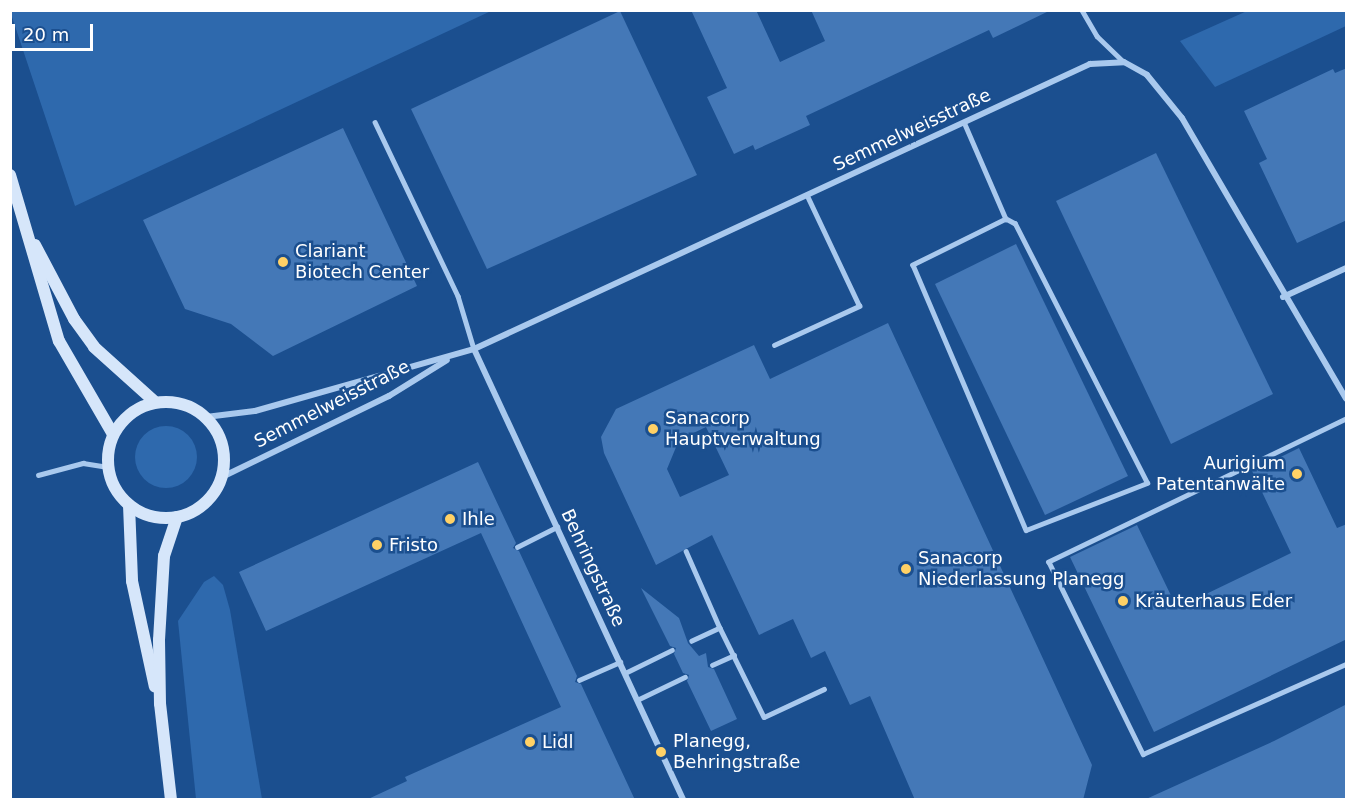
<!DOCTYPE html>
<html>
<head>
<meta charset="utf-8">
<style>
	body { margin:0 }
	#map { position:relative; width:1357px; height:810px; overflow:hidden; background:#1b4f8f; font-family:"DejaVu Sans",sans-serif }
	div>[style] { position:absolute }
	.green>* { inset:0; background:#2e69ad }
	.round { border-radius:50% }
	.building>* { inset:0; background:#4478b7 }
	.service>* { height:4.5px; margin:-2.25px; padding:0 2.25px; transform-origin:2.25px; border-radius:2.25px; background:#a9c9ee }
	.minor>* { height:6px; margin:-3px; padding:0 3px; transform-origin:3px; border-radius:3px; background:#a9c9ee }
	.secondary>* { height:12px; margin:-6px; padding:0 6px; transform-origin:6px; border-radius:6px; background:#d6e6fa }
	.secondary>.ring { margin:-6px; padding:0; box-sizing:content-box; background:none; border:12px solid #d6e6fa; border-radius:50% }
	.dots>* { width:16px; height:16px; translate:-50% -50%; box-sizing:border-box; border:3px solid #1b4f8f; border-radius:50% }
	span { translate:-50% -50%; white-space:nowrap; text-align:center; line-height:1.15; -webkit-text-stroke:5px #1b4f8f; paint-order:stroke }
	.street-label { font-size:18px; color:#fff }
	.poi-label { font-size:18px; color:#fff }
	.left { translate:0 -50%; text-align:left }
	.right { translate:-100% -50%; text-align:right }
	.frame { position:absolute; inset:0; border:12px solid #fff; pointer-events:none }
	.scale { position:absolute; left:12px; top:24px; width:81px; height:27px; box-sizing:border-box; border:3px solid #fff; border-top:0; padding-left:8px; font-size:18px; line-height:21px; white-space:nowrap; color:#fff; -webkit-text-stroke:4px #1b4f8f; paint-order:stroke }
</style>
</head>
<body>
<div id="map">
	<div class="green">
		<i style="clip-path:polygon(10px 11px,11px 10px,491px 11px,75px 206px)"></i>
		<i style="clip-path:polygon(1247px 11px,1346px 11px,1346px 26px,1215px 87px,1180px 41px)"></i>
		<i class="round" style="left:135px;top:426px;width:62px;height:62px"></i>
		<i style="clip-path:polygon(214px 576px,223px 585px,230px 610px,262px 799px,196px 799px,178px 621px,204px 582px)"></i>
	</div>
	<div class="building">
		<i style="clip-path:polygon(691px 10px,756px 10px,780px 62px,825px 41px,811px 10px,1051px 10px,993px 38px,989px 30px,806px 116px,810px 125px,755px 150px,753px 145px,734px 154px,707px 97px,727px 88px)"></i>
		<i style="clip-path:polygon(620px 11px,697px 175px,487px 269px,411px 109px)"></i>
		<i style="clip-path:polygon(1347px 68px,1347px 220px,1297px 243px,1259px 163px,1267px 159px,1244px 111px,1333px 69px,1335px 73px)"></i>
		<i style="clip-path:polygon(343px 128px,417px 286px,273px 356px,231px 324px,185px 309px,143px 220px)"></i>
		<i style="clip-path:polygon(1156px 153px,1273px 394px,1171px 444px,1056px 201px)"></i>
		<i style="clip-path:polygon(1016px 244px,1128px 476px,1045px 515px,935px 284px)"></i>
		<i style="clip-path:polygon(evenodd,888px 323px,1092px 765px,1083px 800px,915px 800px,870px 696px,850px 705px,825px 651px,811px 658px,793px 619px,759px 635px,712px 535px,656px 565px,604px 453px,601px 437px,616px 409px,754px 345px,770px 379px,888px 323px,706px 427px,729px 475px,680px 497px,667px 469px,679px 440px,706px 427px)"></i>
		<i style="clip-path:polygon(1299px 448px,1337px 528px,1347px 524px,1347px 639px,1154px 732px,1070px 557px,1137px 525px,1177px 608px,1291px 553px,1252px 471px)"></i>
		<i style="clip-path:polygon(478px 462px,516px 543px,513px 548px,519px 551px,577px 676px,575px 682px,581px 684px,635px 800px,366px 800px,407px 781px,405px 777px,561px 707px,481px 533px,266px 631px,239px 572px)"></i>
		<i style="clip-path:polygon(641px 588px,679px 618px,688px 643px,699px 656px,706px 653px,708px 667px,714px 669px,737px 719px,711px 731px,687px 681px,689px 675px,683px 673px,674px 654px,676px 648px,670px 646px)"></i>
		<i style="clip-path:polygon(1347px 704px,1347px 800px,1144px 800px,1274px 741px)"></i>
	</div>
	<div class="service">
		<i style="left:1082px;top:10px;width:30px;rotate:60deg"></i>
		<i style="left:1097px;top:36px;width:37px;rotate:44deg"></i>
		<i style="left:375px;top:122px;width:193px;rotate:64.5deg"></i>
		<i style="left:458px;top:296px;width:55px;rotate:73.2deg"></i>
		<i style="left:964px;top:122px;width:106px;rotate:66.6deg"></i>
		<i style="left:1006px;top:219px;width:104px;rotate:153.7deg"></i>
		<i style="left:913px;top:265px;width:288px;rotate:66.9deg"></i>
		<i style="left:1026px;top:530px;width:130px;rotate:-21.2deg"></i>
		<i style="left:1147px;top:483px;width:291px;rotate:-117deg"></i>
		<i style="left:1015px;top:224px;width:10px;rotate:-151deg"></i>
		<i style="left:774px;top:345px;width:94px;rotate:-24.6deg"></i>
		<i style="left:859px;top:306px;width:122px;rotate:-115.3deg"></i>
		<i style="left:1346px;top:419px;width:330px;rotate:154.3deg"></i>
		<i style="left:1049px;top:562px;width:214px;rotate:63.9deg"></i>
		<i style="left:1143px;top:754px;width:222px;rotate:-23.9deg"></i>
		<i style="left:38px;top:475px;width:47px;rotate:-14.9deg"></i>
		<i style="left:83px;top:463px;width:25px;rotate:9deg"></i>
		<i style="left:517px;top:547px;width:45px;rotate:-26.6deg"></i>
		<i style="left:686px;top:551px;width:84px;rotate:66.2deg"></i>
		<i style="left:720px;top:628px;width:31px;rotate:155deg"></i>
		<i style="left:720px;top:628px;width:99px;rotate:63.7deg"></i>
		<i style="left:764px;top:717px;width:66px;rotate:-25deg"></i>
		<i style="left:712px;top:665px;width:24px;rotate:-24deg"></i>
		<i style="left:625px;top:673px;width:52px;rotate:-26.1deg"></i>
		<i style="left:579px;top:680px;width:45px;rotate:-23.7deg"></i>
		<i style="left:637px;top:700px;width:53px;rotate:-25.6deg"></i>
	</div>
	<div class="minor">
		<i style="left:1283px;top:297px;width:69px;rotate:-24.7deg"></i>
		<i style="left:474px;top:349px;width:497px;rotate:65.1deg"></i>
		<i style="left:206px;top:417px;width:49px;rotate:-7deg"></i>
		<i style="left:255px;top:411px;width:228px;rotate:-15.8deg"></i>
		<i style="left:474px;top:349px;width:679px;rotate:-24.83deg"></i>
		<i style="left:1090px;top:64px;width:34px;rotate:-3deg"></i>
		<i style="left:1124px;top:62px;width:26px;rotate:29deg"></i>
		<i style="left:1147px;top:75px;width:55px;rotate:50.9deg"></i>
		<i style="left:1182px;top:118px;width:325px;rotate:59.7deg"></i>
		<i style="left:222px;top:477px;width:186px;rotate:-25.9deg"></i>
		<i style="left:389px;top:396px;width:68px;rotate:-31.8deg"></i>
	</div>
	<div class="secondary">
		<i style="left:10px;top:175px;width:173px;rotate:73.6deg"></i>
		<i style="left:59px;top:341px;width:108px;rotate:59.9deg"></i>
		<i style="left:35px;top:245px;width:84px;rotate:62.2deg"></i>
		<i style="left:74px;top:319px;width:34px;rotate:54deg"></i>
		<i style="left:94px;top:347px;width:82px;rotate:42deg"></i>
		<i class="ring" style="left:108px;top:402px;width:104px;height:104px"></i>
		<i style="left:129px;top:505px;width:76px;rotate:87.7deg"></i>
		<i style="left:132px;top:581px;width:108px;rotate:77.8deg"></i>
		<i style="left:171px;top:800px;width:97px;rotate:-96.5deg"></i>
		<i style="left:160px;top:704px;width:64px;rotate:-90.9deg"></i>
		<i style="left:159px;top:640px;width:84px;rotate:-86.6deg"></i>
		<i style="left:164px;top:556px;width:41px;rotate:-71.6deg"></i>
	</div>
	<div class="dots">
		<i style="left:283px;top:262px;background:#ffd166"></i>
		<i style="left:653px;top:429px;background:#ffd166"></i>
		<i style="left:1297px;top:474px;background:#ffd166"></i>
		<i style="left:450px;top:519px;background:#ffd166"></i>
		<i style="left:377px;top:545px;background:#ffd166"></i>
		<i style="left:906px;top:569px;background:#ffd166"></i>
		<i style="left:1123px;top:601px;background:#ffd166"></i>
		<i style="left:530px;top:742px;background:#ffd166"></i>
		<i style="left:661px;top:752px;background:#ffd166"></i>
	</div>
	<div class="street-label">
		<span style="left:912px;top:130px;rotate:-25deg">Semmelweisstraße</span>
		<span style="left:332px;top:404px;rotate:-27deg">Semmelweisstraße</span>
		<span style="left:593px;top:568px;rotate:65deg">Behringstraße</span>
	</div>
	<div class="poi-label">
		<span class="left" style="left:295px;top:262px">Clariant<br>Biotech Center</span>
		<span class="left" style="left:665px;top:429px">Sanacorp<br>Hauptverwaltung</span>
		<span class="right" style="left:1285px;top:474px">Aurigium<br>Patentanwälte</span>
		<span class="left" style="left:462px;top:519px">Ihle</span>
		<span class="left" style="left:389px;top:545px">Fristo</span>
		<span class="left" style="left:918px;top:569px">Sanacorp<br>Niederlassung Planegg</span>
		<span class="left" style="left:1135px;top:601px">Kräuterhaus Eder</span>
		<span class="left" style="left:542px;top:742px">Lidl</span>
		<span class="left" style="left:673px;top:752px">Planegg,<br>Behringstraße</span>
	</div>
	<div class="frame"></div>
	<div class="scale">20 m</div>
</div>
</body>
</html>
